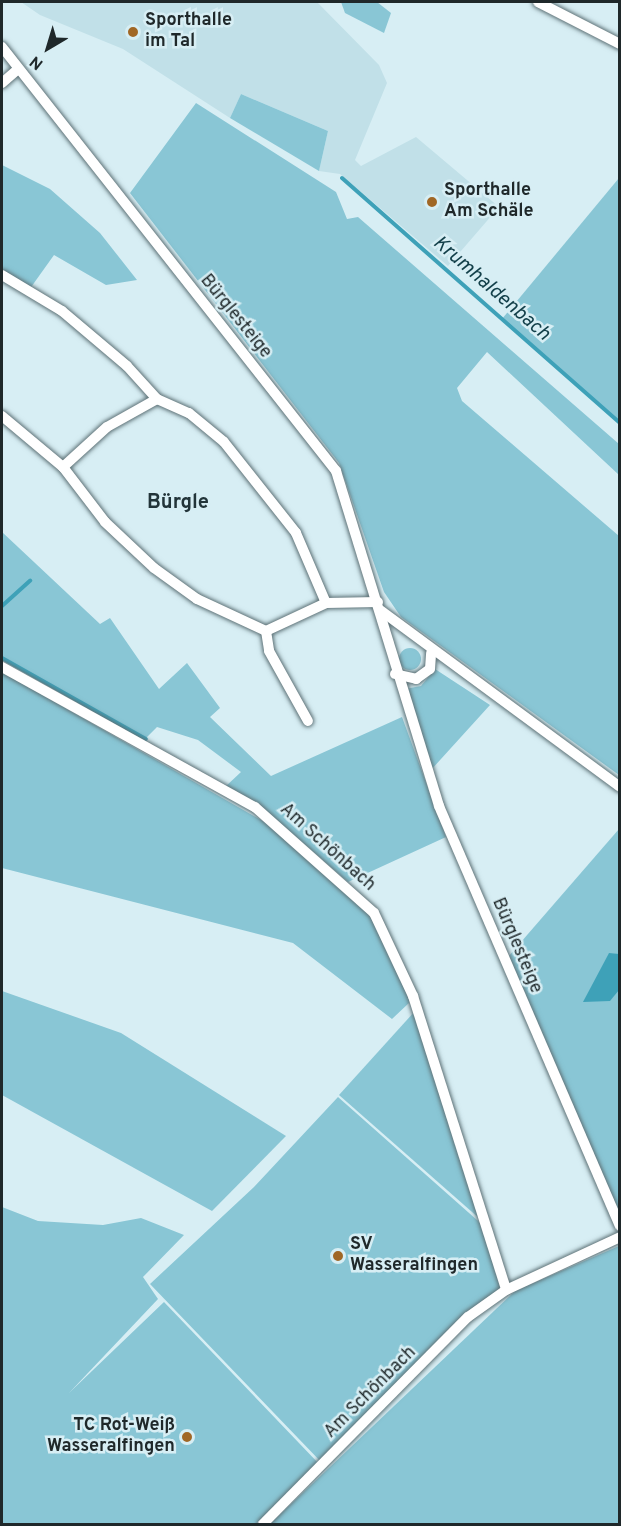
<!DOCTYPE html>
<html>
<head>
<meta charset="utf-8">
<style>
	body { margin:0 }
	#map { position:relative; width:621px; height:1526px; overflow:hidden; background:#d7eef4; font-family:Overpass,sans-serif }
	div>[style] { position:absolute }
	.built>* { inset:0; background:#c1e0e8 }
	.green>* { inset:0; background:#89c6d5 }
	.round { border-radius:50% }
	.water>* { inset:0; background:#3ea1b8 }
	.stream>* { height:4px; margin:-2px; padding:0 2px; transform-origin:2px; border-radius:2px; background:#3ea1b8 }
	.roads { filter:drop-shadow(0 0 2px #5e7277) drop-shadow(0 0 2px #5e7277) }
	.minor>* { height:10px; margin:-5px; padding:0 5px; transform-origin:5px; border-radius:5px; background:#fff }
	.dots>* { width:16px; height:16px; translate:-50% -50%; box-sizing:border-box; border:3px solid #d7eef4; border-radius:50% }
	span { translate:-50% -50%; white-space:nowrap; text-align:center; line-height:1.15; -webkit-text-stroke:5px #d7eef4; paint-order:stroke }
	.poi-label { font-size:18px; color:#1f282a; font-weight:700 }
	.left { translate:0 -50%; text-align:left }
	.right { translate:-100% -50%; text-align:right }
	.street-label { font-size:18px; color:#1f282a }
	.water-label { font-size:20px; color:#123f49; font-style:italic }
	.neighbourhood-label { font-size:20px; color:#223439; font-weight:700 }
	.frame { position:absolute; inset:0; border:3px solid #1f282a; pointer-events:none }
	.north { position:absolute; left:18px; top:18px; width:60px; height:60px; -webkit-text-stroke:4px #d7eef4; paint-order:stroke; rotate:218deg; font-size:16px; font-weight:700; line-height:24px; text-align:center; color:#1f282a }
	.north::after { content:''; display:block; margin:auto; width:21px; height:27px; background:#1f282a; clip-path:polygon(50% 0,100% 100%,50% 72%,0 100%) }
</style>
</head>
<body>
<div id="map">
	<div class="built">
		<i style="clip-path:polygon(21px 2px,317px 2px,379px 65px,387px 83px,355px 160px,361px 166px,416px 137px,499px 207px,448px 266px,340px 174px,319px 171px,328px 131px,241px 94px,230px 118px,123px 49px,40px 15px)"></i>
	</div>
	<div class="green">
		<i style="clip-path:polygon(341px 2px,377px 2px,391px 13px,384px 33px,345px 13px)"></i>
		<i style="clip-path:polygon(241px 94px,328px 131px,319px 171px,230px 118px)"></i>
		<i style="clip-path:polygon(196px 103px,336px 192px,347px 219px,358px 217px,619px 444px,619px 475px,487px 352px,457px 388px,462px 401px,619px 536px,619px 775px,401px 617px,384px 592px,339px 463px,130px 193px)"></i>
		<i style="clip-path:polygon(2px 165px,50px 189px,100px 233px,137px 280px,106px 285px,54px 255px,29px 290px,2px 275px)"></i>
		<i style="clip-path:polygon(619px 178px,619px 423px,502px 319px)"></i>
		<i style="clip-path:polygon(2px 532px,100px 624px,110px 618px,159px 689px,187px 663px,220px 708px,210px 717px,271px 776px,402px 717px,446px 837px,348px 882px,257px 803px,225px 787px,241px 772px,198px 740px,157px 727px,146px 738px,2px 657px,2px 608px,13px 597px,2px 606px)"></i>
		<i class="round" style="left:399px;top:648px;width:22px;height:22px"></i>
		<i style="clip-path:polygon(435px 669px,490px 705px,431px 770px,405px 689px,421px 686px)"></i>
		<i style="clip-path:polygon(2px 672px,268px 824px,364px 909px,384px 937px,410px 1002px,392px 1019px,293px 943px,2px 868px)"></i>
		<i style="clip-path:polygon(619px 829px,619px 1216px,508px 957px)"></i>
		<i style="clip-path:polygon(2px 991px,121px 1033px,286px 1136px,212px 1211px,2px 1095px)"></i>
		<i style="clip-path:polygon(415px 1011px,480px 1219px,339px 1095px)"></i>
		<i style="clip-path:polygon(338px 1097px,486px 1228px,506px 1290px,468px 1317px,323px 1464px,150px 1284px,254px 1187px)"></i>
		<i style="clip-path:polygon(2px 1207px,38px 1221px,103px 1225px,141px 1218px,184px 1235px,143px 1277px,158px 1299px,69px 1393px,164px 1302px,321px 1466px,264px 1524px,2px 1524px)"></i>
		<i style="clip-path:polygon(619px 1246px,619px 1524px,270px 1524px,515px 1291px)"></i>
	</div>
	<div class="water">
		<i style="clip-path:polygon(609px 953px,619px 954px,619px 990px,610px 1001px,583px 1002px)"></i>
	</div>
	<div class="stream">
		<i style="left:342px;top:178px;width:371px;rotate:41.4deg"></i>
		<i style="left:2px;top:606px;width:38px;rotate:-42deg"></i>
		<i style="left:2px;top:658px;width:165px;rotate:29.4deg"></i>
	</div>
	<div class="roads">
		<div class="minor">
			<i style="left:538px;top:2px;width:92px;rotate:27.1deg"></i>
			<i style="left:2px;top:47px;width:540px;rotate:51.77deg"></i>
			<i style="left:336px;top:471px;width:350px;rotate:72.9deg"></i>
			<i style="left:439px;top:806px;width:457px;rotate:66.7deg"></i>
			<i style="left:2px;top:83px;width:21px;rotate:-41deg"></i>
			<i style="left:2px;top:275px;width:70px;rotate:31deg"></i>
			<i style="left:62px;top:311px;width:85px;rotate:40.2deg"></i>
			<i style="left:127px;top:366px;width:45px;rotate:47.7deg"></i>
			<i style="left:157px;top:399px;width:35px;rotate:24deg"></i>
			<i style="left:189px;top:413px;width:45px;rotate:39.6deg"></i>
			<i style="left:224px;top:442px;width:116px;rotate:51.6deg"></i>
			<i style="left:296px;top:533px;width:76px;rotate:66.8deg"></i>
			<i style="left:2px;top:416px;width:80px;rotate:39.9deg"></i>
			<i style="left:63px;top:467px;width:69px;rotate:52.6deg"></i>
			<i style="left:105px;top:522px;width:67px;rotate:43.2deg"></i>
			<i style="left:154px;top:568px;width:53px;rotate:35.8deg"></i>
			<i style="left:197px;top:599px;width:76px;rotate:24.9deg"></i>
			<i style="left:63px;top:467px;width:59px;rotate:-42.3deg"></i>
			<i style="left:107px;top:427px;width:57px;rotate:-29.2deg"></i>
			<i style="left:380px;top:610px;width:298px;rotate:36.4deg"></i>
			<i style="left:266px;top:631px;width:66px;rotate:-25deg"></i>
			<i style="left:326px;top:603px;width:52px;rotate:-1.1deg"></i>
			<i style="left:266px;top:631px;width:20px;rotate:81deg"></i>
			<i style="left:269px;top:651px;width:80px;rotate:60.9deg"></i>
			<i style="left:2px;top:667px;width:289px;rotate:29deg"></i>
			<i style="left:255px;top:807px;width:159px;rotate:41.7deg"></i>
			<i style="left:374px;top:913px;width:92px;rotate:64.8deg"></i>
			<i style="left:413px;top:996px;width:308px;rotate:72.4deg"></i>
			<i style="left:395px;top:674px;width:22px;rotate:13deg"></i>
			<i style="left:416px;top:679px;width:17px;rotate:-36deg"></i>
			<i style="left:430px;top:669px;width:16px;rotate:-86deg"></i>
			<i style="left:263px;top:1524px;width:291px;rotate:-45.3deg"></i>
			<i style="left:468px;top:1317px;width:47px;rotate:-35.4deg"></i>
			<i style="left:506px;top:1290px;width:126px;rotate:-24.9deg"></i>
		</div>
	</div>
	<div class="dots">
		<i style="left:133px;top:32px;background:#a06725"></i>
		<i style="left:432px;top:202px;background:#a06725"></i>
		<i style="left:338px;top:1256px;background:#a06725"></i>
		<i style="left:187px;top:1437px;background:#a06725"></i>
	</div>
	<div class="poi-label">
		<span class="left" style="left:145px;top:32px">Sporthalle<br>im Tal</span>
		<span class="left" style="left:444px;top:202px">Sporthalle<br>Am Schäle</span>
		<span class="left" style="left:350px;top:1256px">SV<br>Wasseralfingen</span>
		<span class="right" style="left:175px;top:1437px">TC Rot-Weiß<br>Wasseralfingen</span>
	</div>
	<div class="street-label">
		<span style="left:235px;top:317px;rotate:51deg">Bürglesteige</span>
		<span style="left:327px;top:848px;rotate:42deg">Am Schönbach</span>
		<span style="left:516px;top:946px;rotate:67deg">Bürglesteige</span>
		<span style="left:371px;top:1393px;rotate:-45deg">Am Schönbach</span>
	</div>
	<div class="water-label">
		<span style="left:491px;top:289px;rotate:41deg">Krumhaldenbach</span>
	</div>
	<div class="neighbourhood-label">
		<span style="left:178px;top:503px">Bürgle</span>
	</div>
	<div class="frame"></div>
	<div class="north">N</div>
</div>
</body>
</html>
